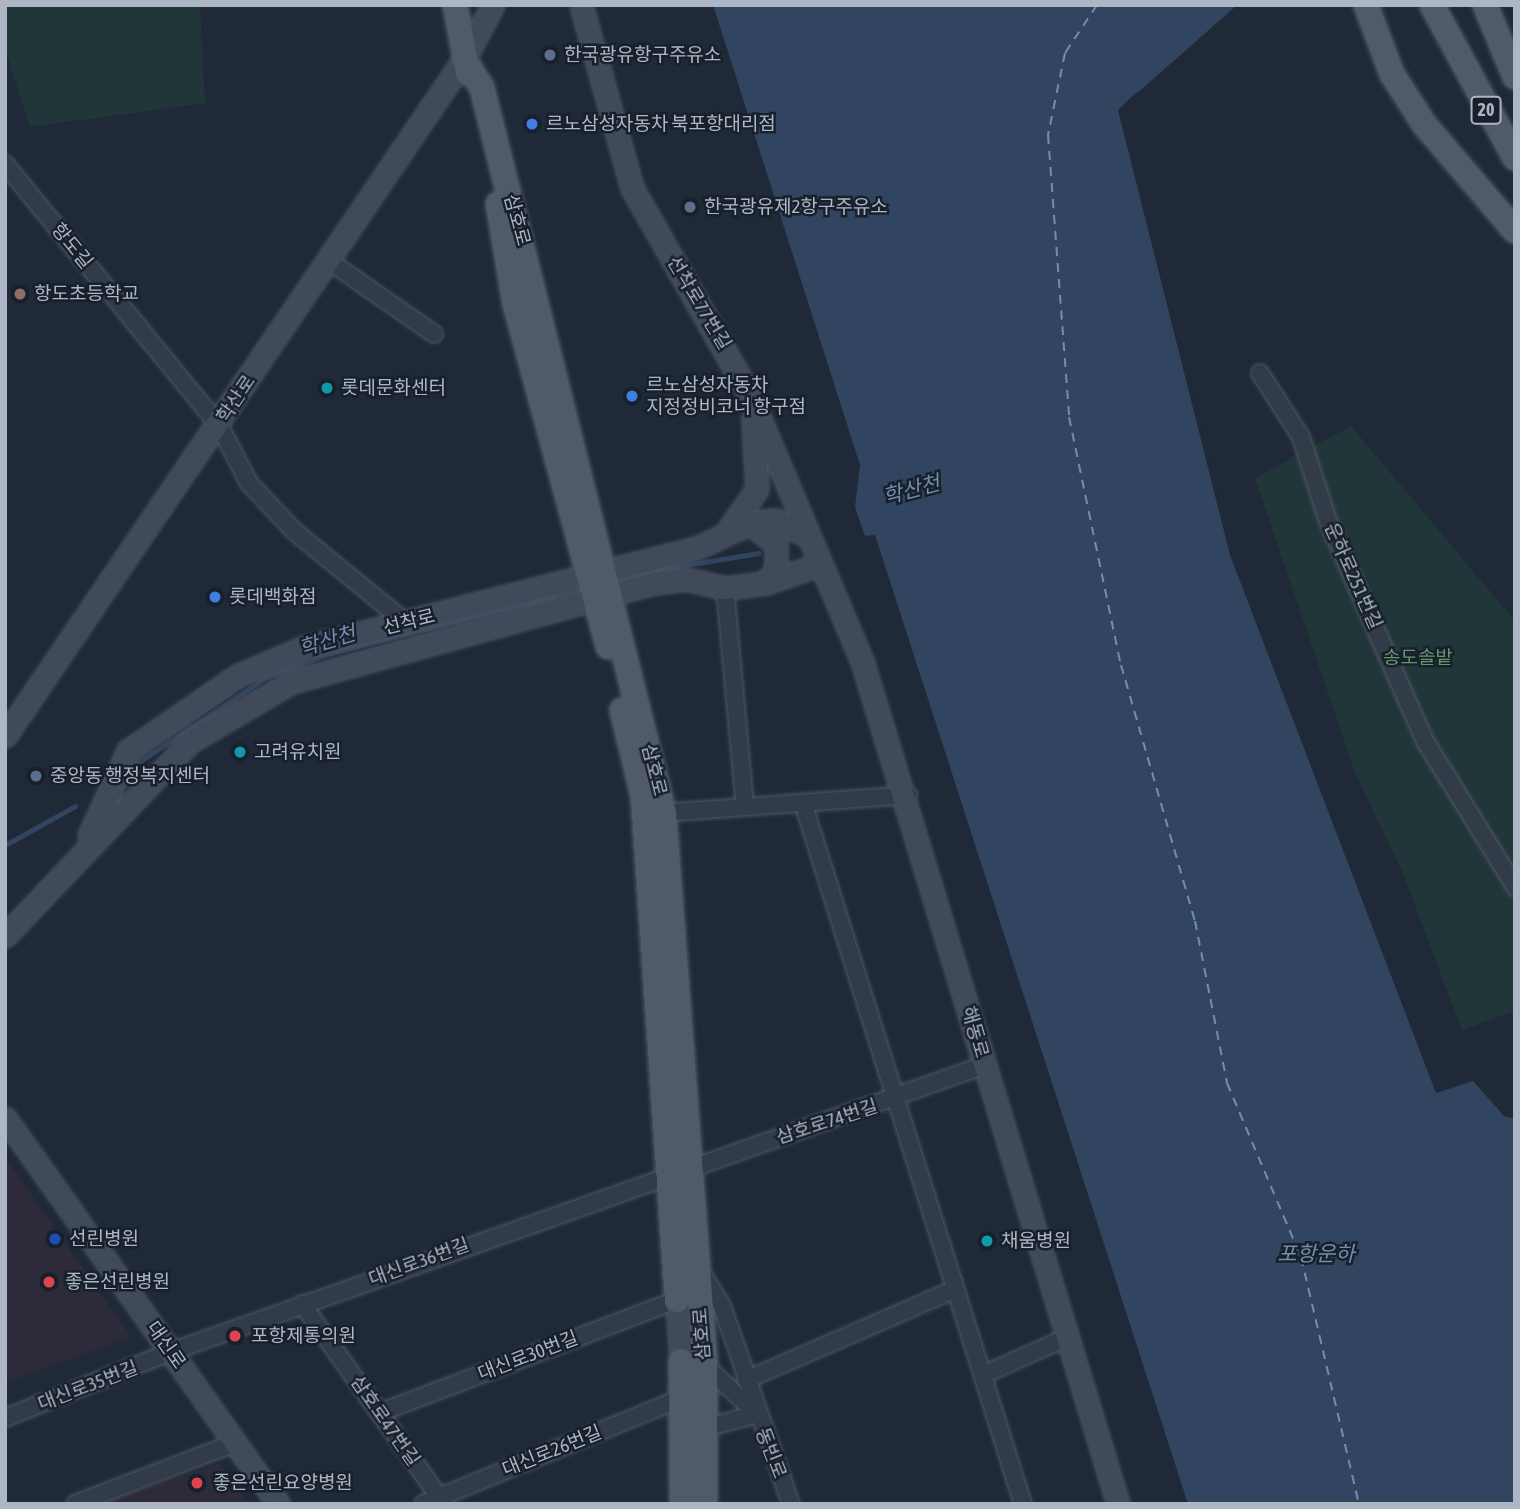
<!DOCTYPE html>
<html>
<head>
<meta charset="utf-8">
<style>
	body { margin:0 }
	#map { position:relative; width:1520px; height:1509px; overflow:hidden; background:#1f2938; font-family:"Asap Condensed","Noto Sans KR",sans-serif }
	div>[style] { position:absolute }
	.medical>* { inset:0; background:#2d2a39 }
	.green>* { inset:0; background:#213639 }
	.water>* { inset:0; background:#314460 }
	.pier>* { inset:0; background:#1f2938 }
	.stream>* { height:5px; margin:-2.5px; padding:0 2.5px; transform-origin:2.5px; border-radius:2.5px; background:#314460 }
	.ferry>* { height:2px; margin-top:-1px; transform-origin:0; background:repeating-linear-gradient(90deg,#738caf 0 9px,transparent 0 16px) }
	.roads { filter:drop-shadow(0 0 2px #4d5663) drop-shadow(0 0 2px #4d5663) }
	.street>* { height:16px; margin:-8px; padding:0 8px; transform-origin:8px; border-radius:8px; background:#323b48 }
	.secondary>* { height:21px; margin:-10.5px; padding:0 10.5px; transform-origin:10.5px; border-radius:10.5px; background:#404a5b }
	.primary>* { height:24px; margin:-12px; padding:0 12px; transform-origin:12px; border-radius:12px; background:#505a69 }
	.dots>* { width:19px; height:19px; translate:-50% -50%; box-sizing:border-box; border:4px solid #18202c; border-radius:50% }
	span { translate:-50% -50%; white-space:nowrap; text-align:center; line-height:1.15; -webkit-text-stroke:5px #18202c; paint-order:stroke }
	.shield-label span { padding:2px 5px; background:#18202c; border:2px solid; border-radius:5px; -webkit-text-stroke-width:0 }
	.shield-label { font-size:18px; color:#acb6c5; font-weight:700 }
	.poi-label { font-size:19px; color:#acb6c5 }
	.left { translate:0 -50%; text-align:left }
	.street-label { font-size:19px; color:#acb6c5 }
	.park-label { font-size:19px; color:#639670 }
	.water-label { font-size:21px; color:#738caf; font-style:italic }
	.frame { position:absolute; inset:0; border:7px solid #acb6c5; pointer-events:none }
</style>
</head>
<body>
<div id="map">
	<div class="medical">
		<i style="clip-path:polygon(5px 1157px,131px 1337px,5px 1383px)"></i>
		<i style="clip-path:polygon(220px 1463px,249px 1504px,99px 1504px)"></i>
	</div>
	<div class="green">
		<i style="clip-path:polygon(5px 5px,200px 5px,205px 103px,30px 127px,5px 49px)"></i>
		<i style="clip-path:polygon(1351px 426px,1515px 621px,1515px 1011px,1462px 1030px,1402px 871px,1355px 773px,1255px 478px)"></i>
	</div>
	<div class="water">
		<i style="clip-path:polygon(713px 5px,1237px 5px,1118px 110px,1230px 555px,1436px 1093px,1473px 1081px,1504px 1116px,1515px 1119px,1515px 1504px,1188px 1504px,875px 535px,865px 536px,855px 507px,860px 465px)"></i>
	</div>
	<div class="pier">
		<i style="clip-path:polygon(1139px 90px,1122px 111px,1233px 555px,1118px 110px)"></i>
	</div>
	<div class="stream">
		<i style="left:657px;top:570px;width:103px;rotate:-9.5deg"></i>
		<i style="left:133px;top:766px;width:159px;rotate:-33.7deg"></i>
		<i style="left:265px;top:678px;width:66px;rotate:-21.2deg"></i>
		<i style="left:327px;top:654px;width:234px;rotate:-14.3deg"></i>
		<i style="left:5px;top:845px;width:80px;rotate:-29.1deg"></i>
	</div>
	<div class="ferry">
		<i style="left:1097px;top:5px;width:58px;rotate:123.7deg"></i>
		<i style="left:1065px;top:53px;width:84px;rotate:101.7deg"></i>
		<i style="left:1048px;top:135px;width:283px;rotate:85.7deg"></i>
		<i style="left:1069px;top:417px;width:253px;rotate:78.2deg"></i>
		<i style="left:1121px;top:665px;width:266px;rotate:73.9deg"></i>
		<i style="left:1195px;top:921px;width:165px;rotate:78.8deg"></i>
		<i style="left:1227px;top:1083px;width:189px;rotate:67deg"></i>
		<i style="left:1301px;top:1257px;width:254px;rotate:76.8deg"></i>
	</div>
	<div class="roads">
		<div class="street">
			<i style="left:5px;top:164px;width:338px;rotate:50.7deg"></i>
			<i style="left:219px;top:425px;width:65px;rotate:62.7deg"></i>
			<i style="left:249px;top:483px;width:66px;rotate:46.8deg"></i>
			<i style="left:294px;top:531px;width:144px;rotate:39.3deg"></i>
			<i style="left:329px;top:261px;width:128px;rotate:34.8deg"></i>
			<i style="left:1260px;top:373px;width:76px;rotate:57.4deg"></i>
			<i style="left:1301px;top:437px;width:88px;rotate:72.2deg"></i>
			<i style="left:1328px;top:521px;width:240px;rotate:66.2deg"></i>
			<i style="left:1425px;top:741px;width:172px;rotate:58.3deg"></i>
			<i style="left:725px;top:588px;width:220px;rotate:84.8deg"></i>
			<i style="left:803px;top:803px;width:735px;rotate:72.58deg"></i>
			<i style="left:664px;top:813px;width:245px;rotate:-4.2deg"></i>
			<i style="left:701px;top:1272px;width:40px;rotate:58deg"></i>
			<i style="left:722px;top:1306px;width:210px;rotate:70.8deg"></i>
			<i style="left:302px;top:1304px;width:245px;rotate:54.6deg"></i>
			<i style="left:701px;top:1362px;width:71px;rotate:42.7deg"></i>
			<i style="left:983px;top:1375px;width:93px;rotate:-24.1deg"></i>
			<i style="left:746px;top:1380px;width:228px;rotate:-23.5deg"></i>
			<i style="left:379px;top:1413px;width:319px;rotate:-20.8deg"></i>
			<i style="left:5px;top:1418px;width:178px;rotate:-21.8deg"></i>
			<i style="left:170px;top:1352px;width:864px;rotate:-19.4deg"></i>
			<i style="left:705px;top:1428px;width:54px;rotate:-15.1deg"></i>
			<i style="left:75px;top:1504px;width:171px;rotate:-20.9deg"></i>
			<i style="left:423px;top:1504px;width:279px;rotate:-22.3deg"></i>
		</div>
		<div class="secondary">
			<i style="left:581px;top:5px;width:190px;rotate:74.4deg"></i>
			<i style="left:632px;top:188px;width:239px;rotate:60.4deg"></i>
			<i style="left:750px;top:396px;width:291px;rotate:67.1deg"></i>
			<i style="left:863px;top:664px;width:878px;rotate:73.11deg"></i>
			<i style="left:750px;top:523px;width:33px;rotate:39deg"></i>
			<i style="left:776px;top:544px;width:25px;rotate:90deg"></i>
			<i style="left:776px;top:569px;width:17px;rotate:126deg"></i>
			<i style="left:728px;top:530px;width:50px;rotate:-54.7deg"></i>
			<i style="left:757px;top:489px;width:70px;rotate:-93.3deg"></i>
			<i style="left:5px;top:736px;width:818px;rotate:-55.86deg"></i>
			<i style="left:464px;top:59px;width:61px;rotate:-61.8deg"></i>
			<i style="left:89px;top:836px;width:94px;rotate:-65.4deg"></i>
			<i style="left:128px;top:751px;width:132px;rotate:-34.5deg"></i>
			<i style="left:237px;top:676px;width:74px;rotate:-23.1deg"></i>
			<i style="left:305px;top:647px;width:404px;rotate:-14.2deg"></i>
			<i style="left:697px;top:548px;width:59px;rotate:-25.3deg"></i>
			<i style="left:750px;top:523px;width:25px;rotate:-7deg"></i>
			<i style="left:775px;top:520px;width:37px;rotate:26deg"></i>
			<i style="left:5px;top:936px;width:269px;rotate:-46.4deg"></i>
			<i style="left:191px;top:741px;width:116px;rotate:-30.5deg"></i>
			<i style="left:291px;top:682px;width:375px;rotate:-15.3deg"></i>
			<i style="left:653px;top:583px;width:33px;rotate:-7deg"></i>
			<i style="left:686px;top:579px;width:40px;rotate:13deg"></i>
			<i style="left:725px;top:588px;width:41px;rotate:-7deg"></i>
			<i style="left:766px;top:583px;width:57px;rotate:-19.4deg"></i>
			<i style="left:5px;top:1118px;width:473px;rotate:54.7deg"></i>
			<i style="left:677px;top:1300px;width:61px;rotate:86.2deg"></i>
		</div>
		<div class="primary">
			<i style="left:455px;top:5px;width:69px;rotate:79.2deg"></i>
			<i style="left:1366px;top:5px;width:74px;rotate:69.4deg"></i>
			<i style="left:1392px;top:74px;width:59px;rotate:57.4deg"></i>
			<i style="left:1424px;top:124px;width:140px;rotate:49.6deg"></i>
			<i style="left:1432px;top:5px;width:174px;rotate:61.5deg"></i>
			<i style="left:1485px;top:5px;width:78px;rotate:67.4deg"></i>
			<i style="left:464px;top:59px;width:34px;rotate:58deg"></i>
			<i style="left:482px;top:88px;width:747px;rotate:75.91deg"></i>
			<i style="left:664px;top:813px;width:551px;rotate:85.73deg"></i>
			<i style="left:705px;top:1362px;width:142px;rotate:90deg"></i>
			<i style="left:498px;top:204px;width:101px;rotate:80.4deg"></i>
			<i style="left:515px;top:304px;width:355px;rotate:74.8deg"></i>
			<i style="left:622px;top:710px;width:89px;rotate:76.3deg"></i>
			<i style="left:643px;top:796px;width:505px;rotate:86.14deg"></i>
			<i style="left:681px;top:1361px;width:143px;rotate:89.6deg"></i>
		</div>
	</div>
	<div class="dots">
		<i style="left:550px;top:55px;background:#5c6f8a"></i>
		<i style="left:532px;top:124px;background:#3f7fe0"></i>
		<i style="left:690px;top:207px;background:#5c6f8a"></i>
		<i style="left:20px;top:294px;background:#8d6e63"></i>
		<i style="left:327px;top:388px;background:#0f9aa8"></i>
		<i style="left:632px;top:396px;background:#3f7fe0"></i>
		<i style="left:215px;top:597px;background:#3f7fe0"></i>
		<i style="left:240px;top:752px;background:#0f9aa8"></i>
		<i style="left:36px;top:776px;background:#5c6f8a"></i>
		<i style="left:55px;top:1239px;background:#1a4fb4"></i>
		<i style="left:987px;top:1241px;background:#0f9aa8"></i>
		<i style="left:49px;top:1282px;background:#e0444e"></i>
		<i style="left:235px;top:1336px;background:#e0444e"></i>
		<i style="left:197px;top:1483px;background:#e0444e"></i>
	</div>
	<div class="shield-label">
		<span style="left:1486px;top:110px">20</span>
	</div>
	<div class="poi-label">
		<span class="left" style="left:564px;top:55px">한국광유항구주유소</span>
		<span class="left" style="left:546px;top:124px">르노삼성자동차 북포항대리점</span>
		<span class="left" style="left:704px;top:207px">한국광유제2항구주유소</span>
		<span class="left" style="left:34px;top:294px">항도초등학교</span>
		<span class="left" style="left:646px;top:396px">르노삼성자동차<br>지정정비코너 항구점</span>
		<span class="left" style="left:341px;top:388px">롯데문화센터</span>
		<span class="left" style="left:229px;top:597px">롯데백화점</span>
		<span class="left" style="left:254px;top:752px">고려유치원</span>
		<span class="left" style="left:50px;top:776px">중앙동 행정복지센터</span>
		<span class="left" style="left:69px;top:1239px">선린병원</span>
		<span class="left" style="left:1001px;top:1241px">채움병원</span>
		<span class="left" style="left:65px;top:1282px">좋은선린병원</span>
		<span class="left" style="left:251px;top:1336px">포항제통의원</span>
		<span class="left" style="left:213px;top:1483px">좋은선린요양병원</span>
	</div>
	<div class="street-label">
		<span style="left:517px;top:220px;rotate:75deg">삼호로</span>
		<span style="left:72px;top:246px;rotate:51deg">항도길</span>
		<span style="left:699px;top:303px;rotate:59deg">선착로77번길</span>
		<span style="left:236px;top:399px;rotate:-56deg">학산로</span>
		<span style="left:1353px;top:576px;rotate:66deg">운하로251번길</span>
		<span style="left:409px;top:622px;rotate:-14deg">선착로</span>
		<span style="left:654px;top:770px;rotate:76deg">삼호로</span>
		<span style="left:975px;top:1032px;rotate:74deg">해동로</span>
		<span style="left:827px;top:1122px;rotate:-18deg">삼호로74번길</span>
		<span style="left:419px;top:1262px;rotate:-20deg">대신로36번길</span>
		<span style="left:702px;top:1334px;rotate:-94deg">삼호로</span>
		<span style="left:166px;top:1345px;rotate:55deg">대신로</span>
		<span style="left:528px;top:1356px;rotate:-21deg">대신로30번길</span>
		<span style="left:88px;top:1386px;rotate:-21deg">대신로35번길</span>
		<span style="left:385px;top:1421px;rotate:55deg">삼호로47번길</span>
		<span style="left:552px;top:1451px;rotate:-22deg">대신로26번길</span>
		<span style="left:771px;top:1453px;rotate:69deg">동빈로</span>
	</div>
	<div class="park-label">
		<span style="left:1418px;top:658px">송도솔밭</span>
	</div>
	<div class="water-label">
		<span style="left:911px;top:489px;rotate:-15deg">학산천</span>
		<span style="left:327px;top:640px;rotate:-17deg">학산천</span>
		<span style="left:1316px;top:1253px">포항운하</span>
	</div>
	<div class="frame"></div>
</div>
</body>
</html>
